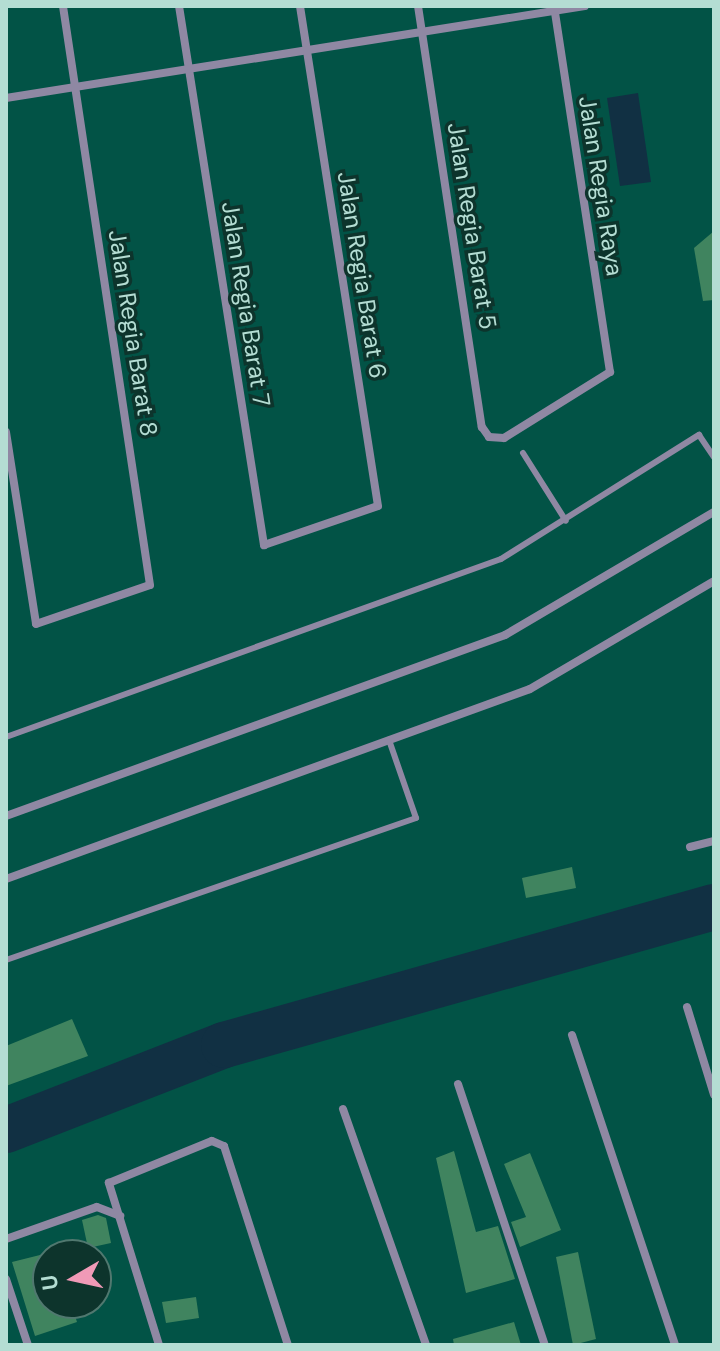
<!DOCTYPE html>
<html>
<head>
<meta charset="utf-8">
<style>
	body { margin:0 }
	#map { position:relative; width:720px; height:1351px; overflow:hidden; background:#025346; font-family:"DM Sans",sans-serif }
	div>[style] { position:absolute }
	.water>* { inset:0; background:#113043 }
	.river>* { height:46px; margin:-23px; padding:0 23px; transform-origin:23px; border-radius:23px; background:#113043 }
	.building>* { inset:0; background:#40845f }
	.lane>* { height:6px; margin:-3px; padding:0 3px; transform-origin:3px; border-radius:3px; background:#8f88a3 }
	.street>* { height:8px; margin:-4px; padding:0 4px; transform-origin:4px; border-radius:4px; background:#8f88a3 }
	span { translate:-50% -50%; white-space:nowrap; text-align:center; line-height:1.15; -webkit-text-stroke:7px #0d342c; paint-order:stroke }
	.street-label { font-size:24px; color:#b4ddd3 }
	.frame { position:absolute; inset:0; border:8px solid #b4ddd3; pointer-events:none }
	.north { position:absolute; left:32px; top:1239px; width:80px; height:80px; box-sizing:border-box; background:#0d342c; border:2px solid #50786f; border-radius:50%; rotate:261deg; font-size:22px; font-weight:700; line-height:32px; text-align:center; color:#b4ddd3 }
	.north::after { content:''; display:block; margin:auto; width:28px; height:36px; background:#f09ab7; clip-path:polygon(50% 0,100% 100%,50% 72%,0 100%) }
</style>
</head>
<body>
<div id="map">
	<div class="water">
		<i style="clip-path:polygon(638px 93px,651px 182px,620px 186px,607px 98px)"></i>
	</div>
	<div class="river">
		<i style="left:6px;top:1130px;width:234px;rotate:-21.3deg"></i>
		<i style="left:224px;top:1045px;width:509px;rotate:-15.73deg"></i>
	</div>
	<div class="building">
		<i style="clip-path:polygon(714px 231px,714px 300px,703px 301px,694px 248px)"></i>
		<i style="clip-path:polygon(572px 867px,576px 888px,526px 898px,522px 878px)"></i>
		<i style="clip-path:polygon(72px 1019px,88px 1056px,6px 1086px,6px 1046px)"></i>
		<i style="clip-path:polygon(454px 1151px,476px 1232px,498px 1226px,515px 1279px,466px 1293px,436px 1158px)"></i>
		<i style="clip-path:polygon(530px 1153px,561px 1230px,520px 1247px,511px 1222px,526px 1217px,504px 1164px)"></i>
		<i style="clip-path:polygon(98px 1215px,106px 1218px,111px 1243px,88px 1248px,82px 1220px)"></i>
		<i style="clip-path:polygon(578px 1252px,596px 1339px,573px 1345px,556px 1257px)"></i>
		<i style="clip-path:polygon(48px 1253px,48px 1303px,71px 1303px,77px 1322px,35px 1336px,12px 1262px)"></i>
		<i style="clip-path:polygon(196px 1297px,199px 1318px,166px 1323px,162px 1302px)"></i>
		<i style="clip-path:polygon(514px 1322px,521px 1345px,454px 1345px,453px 1339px)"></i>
	</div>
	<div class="lane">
		<i style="left:523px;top:453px;width:80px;rotate:57.7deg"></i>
		<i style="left:6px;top:737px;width:526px;rotate:-19.78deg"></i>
		<i style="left:501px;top:559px;width:234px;rotate:-32.1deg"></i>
		<i style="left:699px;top:435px;width:27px;rotate:56deg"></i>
		<i style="left:6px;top:960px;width:434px;rotate:-19.1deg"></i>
		<i style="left:416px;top:818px;width:83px;rotate:-109.1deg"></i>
	</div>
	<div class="street">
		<i style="left:179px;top:6px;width:546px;rotate:81.04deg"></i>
		<i style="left:264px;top:545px;width:120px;rotate:-18.9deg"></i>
		<i style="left:378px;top:506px;width:506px;rotate:-98.87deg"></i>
		<i style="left:418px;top:6px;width:426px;rotate:81.4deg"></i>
		<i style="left:482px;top:427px;width:12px;rotate:55deg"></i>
		<i style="left:489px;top:437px;width:15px;rotate:4deg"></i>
		<i style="left:504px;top:438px;width:125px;rotate:-31.9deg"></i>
		<i style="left:610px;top:372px;width:370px;rotate:-98.7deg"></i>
		<i style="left:6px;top:98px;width:586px;rotate:-9.03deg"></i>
		<i style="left:6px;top:432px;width:194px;rotate:81.1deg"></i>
		<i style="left:36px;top:624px;width:120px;rotate:-18.9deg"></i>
		<i style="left:150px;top:585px;width:585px;rotate:-98.55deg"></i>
		<i style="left:6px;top:816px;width:531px;rotate:-19.94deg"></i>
		<i style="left:505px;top:635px;width:243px;rotate:-30.5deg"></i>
		<i style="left:690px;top:847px;width:25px;rotate:-14deg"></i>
		<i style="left:6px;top:879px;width:557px;rotate:-19.93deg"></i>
		<i style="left:530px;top:689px;width:213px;rotate:-30.4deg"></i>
		<i style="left:687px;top:1007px;width:92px;rotate:72.9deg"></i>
		<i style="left:572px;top:1035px;width:327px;rotate:71.6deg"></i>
		<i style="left:458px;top:1084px;width:275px;rotate:71.6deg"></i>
		<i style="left:343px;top:1109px;width:250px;rotate:70.6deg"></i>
		<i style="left:6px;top:1239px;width:96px;rotate:-19.4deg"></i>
		<i style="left:97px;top:1207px;width:25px;rotate:21deg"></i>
		<i style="left:6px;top:1279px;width:70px;rotate:71.6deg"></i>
		<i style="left:159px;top:1345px;width:170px;rotate:-107.2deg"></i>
		<i style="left:109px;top:1183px;width:111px;rotate:-22.2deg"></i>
		<i style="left:212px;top:1141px;width:13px;rotate:23deg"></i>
		<i style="left:224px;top:1146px;width:209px;rotate:72.2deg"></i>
	</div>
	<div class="street-label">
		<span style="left:601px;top:186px;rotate:81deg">Jalan Regia Raya</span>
		<span style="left:472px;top:226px;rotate:81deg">Jalan Regia Barat 5</span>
		<span style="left:362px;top:275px;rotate:81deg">Jalan Regia Barat 6</span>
		<span style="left:246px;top:304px;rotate:81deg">Jalan Regia Barat 7</span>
		<span style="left:133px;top:333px;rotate:81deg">Jalan Regia Barat 8</span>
	</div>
	<div class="frame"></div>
	<div class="north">U</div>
</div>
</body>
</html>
